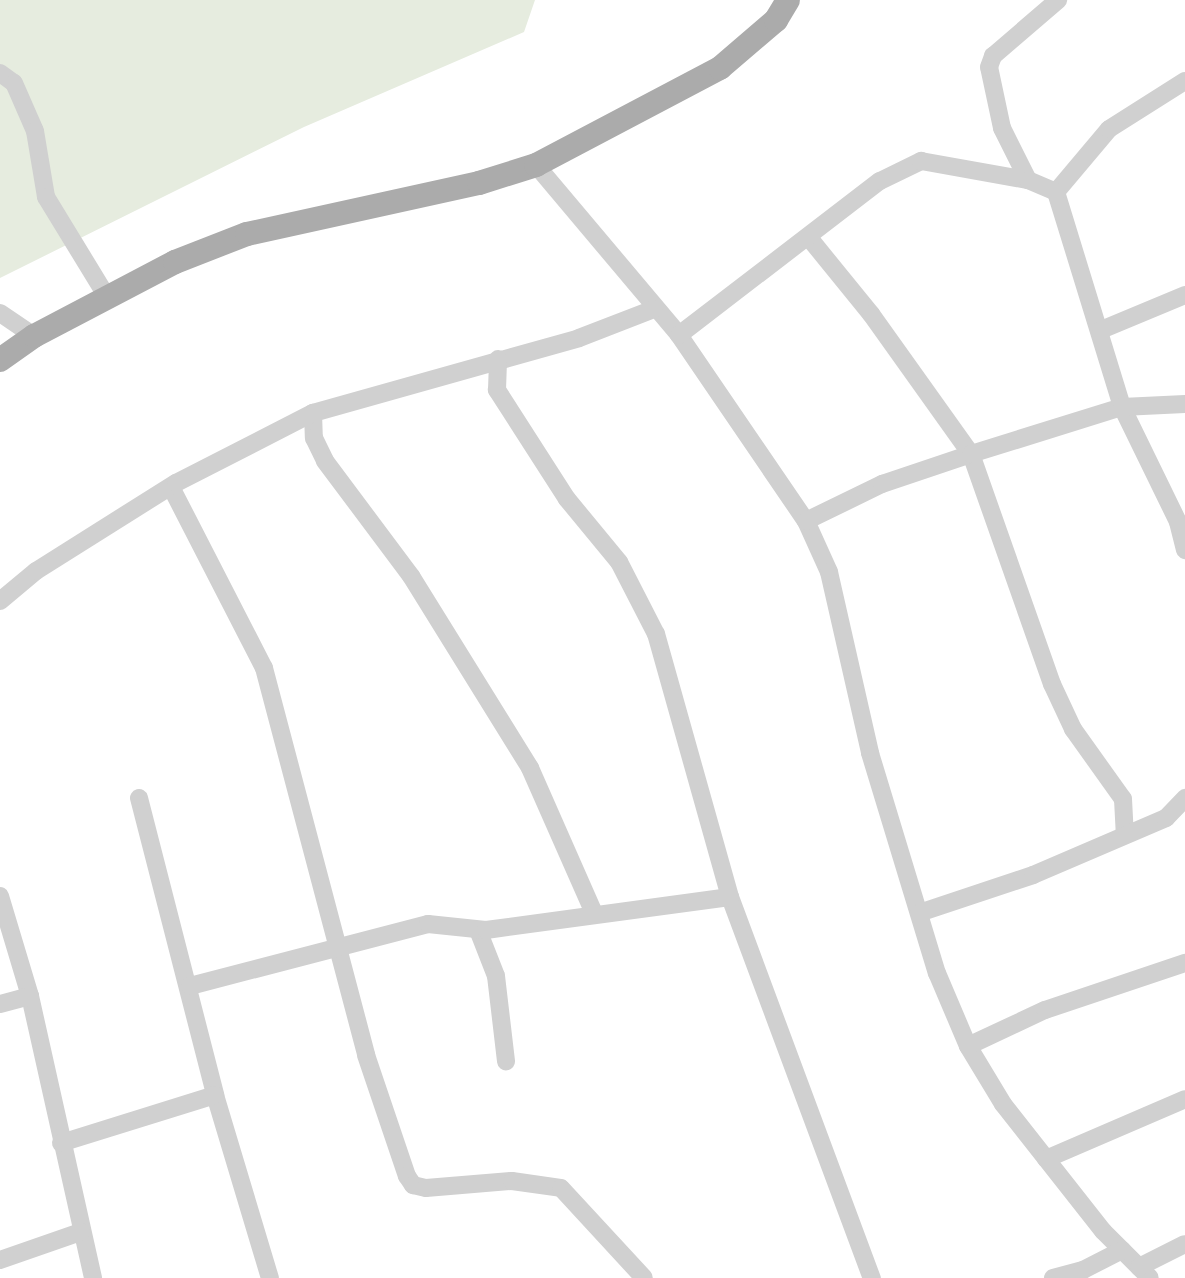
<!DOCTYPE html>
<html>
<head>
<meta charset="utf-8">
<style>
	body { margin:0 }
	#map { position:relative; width:1185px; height:1278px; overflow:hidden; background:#fff; font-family:"Titillium Web",sans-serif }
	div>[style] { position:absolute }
	.green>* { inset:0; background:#e6ecdf }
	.minor>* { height:18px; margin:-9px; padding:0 9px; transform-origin:9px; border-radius:9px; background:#d0d0d0 }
	.major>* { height:24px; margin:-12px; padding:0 12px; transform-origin:12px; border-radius:12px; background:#ababab }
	span { translate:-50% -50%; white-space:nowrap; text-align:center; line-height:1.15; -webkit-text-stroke:8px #fff; paint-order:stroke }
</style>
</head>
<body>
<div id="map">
	<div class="green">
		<i style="clip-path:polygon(0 0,535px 0,524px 32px,304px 127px,0 278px)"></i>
	</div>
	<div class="minor">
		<i style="left:0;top:73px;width:17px;rotate:36deg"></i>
		<i style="left:14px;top:83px;width:52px;rotate:66.4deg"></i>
		<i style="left:35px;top:131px;width:67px;rotate:80.5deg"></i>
		<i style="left:46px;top:197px;width:117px;rotate:58.6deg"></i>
		<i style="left:536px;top:165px;width:222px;rotate:49.9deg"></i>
		<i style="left:679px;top:335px;width:225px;rotate:55.7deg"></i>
		<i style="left:806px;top:521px;width:56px;rotate:65.7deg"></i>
		<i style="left:829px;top:572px;width:186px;rotate:77.2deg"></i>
		<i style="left:870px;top:753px;width:230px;rotate:73.1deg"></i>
		<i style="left:937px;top:973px;width:79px;rotate:67deg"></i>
		<i style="left:968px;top:1046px;width:68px;rotate:58.9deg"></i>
		<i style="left:1003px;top:1104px;width:162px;rotate:51.8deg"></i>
		<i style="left:1103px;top:1231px;width:66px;rotate:45deg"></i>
		<i style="left:1028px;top:180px;width:58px;rotate:-116.6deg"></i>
		<i style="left:1002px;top:128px;width:62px;rotate:-102deg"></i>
		<i style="left:989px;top:67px;width:12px;rotate:-70deg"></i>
		<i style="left:993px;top:56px;width:86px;rotate:-40.7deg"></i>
		<i style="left:1056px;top:192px;width:225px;rotate:72.9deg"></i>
		<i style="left:1122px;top:407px;width:128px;rotate:64deg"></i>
		<i style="left:1178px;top:522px;width:29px;rotate:76deg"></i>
		<i style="left:1056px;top:192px;width:82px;rotate:-49.9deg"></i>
		<i style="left:1109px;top:129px;width:90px;rotate:-32.3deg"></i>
		<i style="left:810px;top:239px;width:97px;rotate:50.9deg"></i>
		<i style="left:871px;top:314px;width:172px;rotate:54.5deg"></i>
		<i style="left:971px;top:454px;width:244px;rotate:70.6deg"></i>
		<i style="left:1052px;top:684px;width:50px;rotate:65deg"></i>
		<i style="left:1073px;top:729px;width:86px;rotate:54.5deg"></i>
		<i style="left:1123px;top:799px;width:36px;rotate:87deg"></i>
		<i style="left:0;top:313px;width:41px;rotate:34.1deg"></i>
		<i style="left:1101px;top:330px;width:91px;rotate:-22.6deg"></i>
		<i style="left:679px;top:335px;width:253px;rotate:-37.5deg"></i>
		<i style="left:880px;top:181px;width:46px;rotate:-26deg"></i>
		<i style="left:921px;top:161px;width:109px;rotate:10.1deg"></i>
		<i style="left:1028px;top:180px;width:30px;rotate:23deg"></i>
		<i style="left:313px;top:413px;width:25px;rotate:88deg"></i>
		<i style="left:314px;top:438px;width:25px;rotate:64deg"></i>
		<i style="left:325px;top:461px;width:144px;rotate:53.2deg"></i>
		<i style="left:411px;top:576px;width:226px;rotate:58.2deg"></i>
		<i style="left:530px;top:768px;width:158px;rotate:66.2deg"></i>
		<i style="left:171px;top:487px;width:203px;rotate:62.8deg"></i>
		<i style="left:264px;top:668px;width:400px;rotate:75.2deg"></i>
		<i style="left:366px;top:1055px;width:128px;rotate:71.3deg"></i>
		<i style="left:407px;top:1176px;width:11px;rotate:56deg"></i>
		<i style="left:413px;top:1185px;width:13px;rotate:13deg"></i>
		<i style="left:426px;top:1188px;width:86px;rotate:-4.7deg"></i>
		<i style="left:512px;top:1181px;width:49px;rotate:8.1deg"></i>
		<i style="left:561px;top:1188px;width:122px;rotate:47.3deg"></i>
		<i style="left:806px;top:521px;width:85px;rotate:-26deg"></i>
		<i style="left:882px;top:484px;width:94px;rotate:-18.6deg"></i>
		<i style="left:971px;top:454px;width:158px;rotate:-17.3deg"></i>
		<i style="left:1122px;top:407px;width:63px;rotate:-2.7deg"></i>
		<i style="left:0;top:601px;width:47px;rotate:-39.8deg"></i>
		<i style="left:36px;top:571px;width:165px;rotate:-32.2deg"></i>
		<i style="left:176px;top:483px;width:154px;rotate:-27.1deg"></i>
		<i style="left:313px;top:413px;width:276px;rotate:-15.7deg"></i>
		<i style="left:579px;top:338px;width:80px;rotate:-21.1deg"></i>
		<i style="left:139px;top:798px;width:307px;rotate:75.6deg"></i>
		<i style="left:215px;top:1095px;width:191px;rotate:73.3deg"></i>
		<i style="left:0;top:896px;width:104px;rotate:73.3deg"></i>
		<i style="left:30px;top:996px;width:289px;rotate:77.4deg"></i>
		<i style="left:730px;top:897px;width:407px;rotate:69.6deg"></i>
		<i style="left:919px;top:913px;width:120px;rotate:-18.4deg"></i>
		<i style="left:1033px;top:875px;width:145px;rotate:-23.2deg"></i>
		<i style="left:1166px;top:818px;width:28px;rotate:-46deg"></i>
		<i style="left:478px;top:930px;width:49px;rotate:68.6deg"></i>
		<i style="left:496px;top:976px;width:86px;rotate:83.3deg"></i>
		<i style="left:190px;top:986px;width:246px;rotate:-14.6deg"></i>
		<i style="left:428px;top:924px;width:58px;rotate:5.9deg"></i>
		<i style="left:486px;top:930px;width:246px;rotate:-7.7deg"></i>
		<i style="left:730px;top:897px;width:273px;rotate:-105.7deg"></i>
		<i style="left:656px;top:634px;width:81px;rotate:-117.2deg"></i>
		<i style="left:619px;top:562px;width:82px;rotate:-129.5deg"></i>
		<i style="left:567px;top:499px;width:130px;rotate:-122.7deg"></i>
		<i style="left:497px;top:390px;width:31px;rotate:-88deg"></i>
		<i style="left:0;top:1004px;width:31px;rotate:-15deg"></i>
		<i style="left:968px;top:1046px;width:85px;rotate:-25.1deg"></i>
		<i style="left:1045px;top:1010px;width:148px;rotate:-18.6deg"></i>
		<i style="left:61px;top:1143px;width:161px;rotate:-17.3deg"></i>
		<i style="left:1046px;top:1159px;width:151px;rotate:-23.3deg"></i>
		<i style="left:0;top:1260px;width:86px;rotate:-19.1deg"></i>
		<i style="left:1139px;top:1267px;width:51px;rotate:-26.6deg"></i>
		<i style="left:1053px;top:1278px;width:31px;rotate:-15deg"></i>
		<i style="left:1083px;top:1270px;width:44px;rotate:-27.1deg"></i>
	</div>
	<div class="major">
		<i style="left:0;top:360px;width:42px;rotate:-35.2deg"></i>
		<i style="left:34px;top:336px;width:159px;rotate:-27.7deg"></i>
		<i style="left:175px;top:262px;width:77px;rotate:-21.3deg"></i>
		<i style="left:247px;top:234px;width:238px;rotate:-12.4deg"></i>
		<i style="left:479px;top:183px;width:60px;rotate:-17.5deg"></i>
		<i style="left:536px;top:165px;width:208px;rotate:-27.8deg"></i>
		<i style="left:720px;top:68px;width:74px;rotate:-40.6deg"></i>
		<i style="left:776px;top:20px;width:23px;rotate:-59deg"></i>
	</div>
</div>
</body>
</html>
